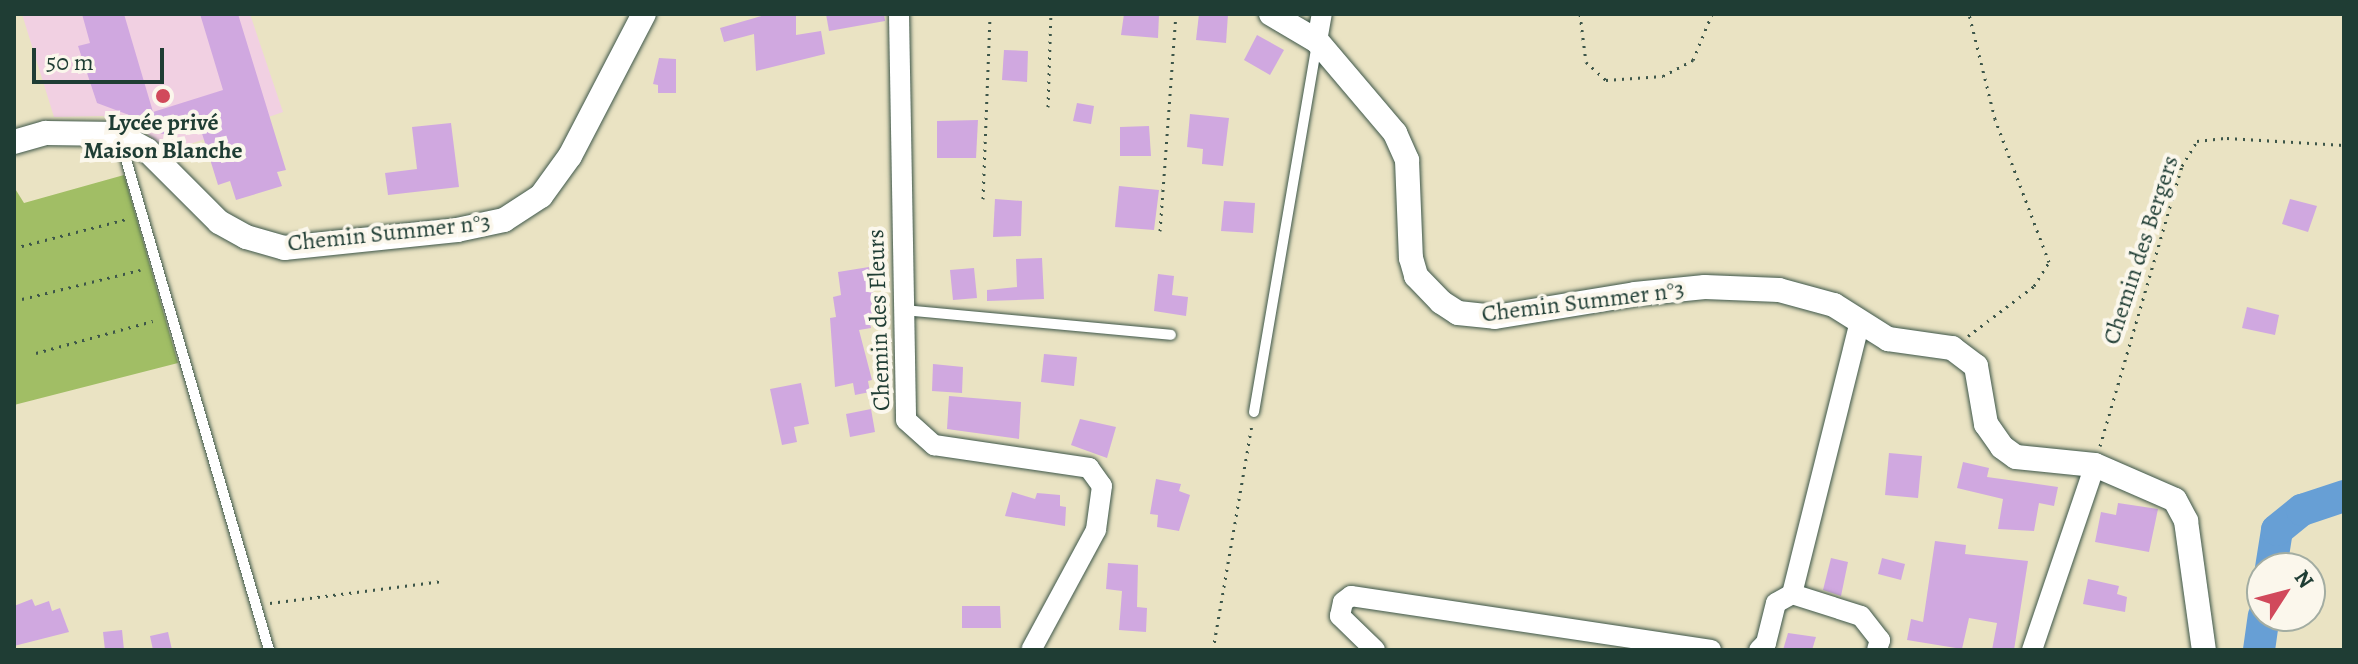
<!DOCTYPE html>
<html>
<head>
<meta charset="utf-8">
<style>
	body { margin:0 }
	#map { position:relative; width:2358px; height:664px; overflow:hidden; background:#eae3c3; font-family:Alegreya,serif }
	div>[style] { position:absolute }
	.built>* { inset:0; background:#f1d0e2 }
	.green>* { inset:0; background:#a1be65 }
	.river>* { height:32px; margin:-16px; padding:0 16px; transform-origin:16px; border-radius:16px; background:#679fd5 }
	.building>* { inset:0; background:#d0a8e0 }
	.path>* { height:3px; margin-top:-1.5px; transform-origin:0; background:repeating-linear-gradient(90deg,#3d5649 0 2px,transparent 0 8px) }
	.roads { filter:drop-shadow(0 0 2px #3d5649) drop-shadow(0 0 2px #3d5649) }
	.service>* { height:10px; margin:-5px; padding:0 5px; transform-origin:5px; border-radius:5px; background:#fff }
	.minor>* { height:20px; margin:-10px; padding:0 10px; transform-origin:10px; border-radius:10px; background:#fff }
	.tertiary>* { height:24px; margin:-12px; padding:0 12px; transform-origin:12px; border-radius:12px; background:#fff }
	.dots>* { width:22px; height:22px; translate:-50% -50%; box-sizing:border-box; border:4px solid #fbf7ec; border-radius:50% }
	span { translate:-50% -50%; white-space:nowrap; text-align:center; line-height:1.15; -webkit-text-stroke:8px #fbf7ec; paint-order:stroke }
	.poi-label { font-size:24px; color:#1f3d34; font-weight:700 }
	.street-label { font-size:24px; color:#1f3d34 }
	.frame { position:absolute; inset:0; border:16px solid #1f3d34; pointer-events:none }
	.north { position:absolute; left:2246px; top:552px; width:80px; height:80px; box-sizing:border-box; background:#fbf7ec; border:2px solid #a3ada2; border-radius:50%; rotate:54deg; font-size:22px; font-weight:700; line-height:32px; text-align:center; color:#1f3d34 }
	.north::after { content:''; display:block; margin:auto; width:28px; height:36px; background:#d1495b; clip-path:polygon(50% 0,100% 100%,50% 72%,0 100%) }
	.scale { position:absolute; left:32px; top:48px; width:132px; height:36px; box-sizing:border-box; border:4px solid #1f3d34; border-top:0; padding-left:10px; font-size:24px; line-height:28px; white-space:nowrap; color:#1f3d34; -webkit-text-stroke:6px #fbf7ec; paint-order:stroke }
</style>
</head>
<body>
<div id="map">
	<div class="built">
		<i style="clip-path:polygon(22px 14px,250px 14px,283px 112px,170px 151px,143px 131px,103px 116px,54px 117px)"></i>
	</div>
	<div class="green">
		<i style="clip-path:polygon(124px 175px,178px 363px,14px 405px,14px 187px,24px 203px)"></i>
	</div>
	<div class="river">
		<i style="left:2271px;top:568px;width:38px;rotate:-81deg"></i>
		<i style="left:2277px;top:530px;width:32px;rotate:-39deg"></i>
		<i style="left:2302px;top:510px;width:44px;rotate:-18.4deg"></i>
		<i style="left:2259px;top:650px;width:34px;rotate:-82deg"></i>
	</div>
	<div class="building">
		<i style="clip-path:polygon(82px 14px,124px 14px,153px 112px,223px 90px,200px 14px,238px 14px,286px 170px,277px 172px,282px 186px,236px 200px,230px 181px,218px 185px,200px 127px,172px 136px,155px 132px,146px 115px,137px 118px,97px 103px,78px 46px,90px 43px)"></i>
		<i style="clip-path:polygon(768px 14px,796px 14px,796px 35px,821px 31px,825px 54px,756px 71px,754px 34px,724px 42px,720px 28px)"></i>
		<i style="clip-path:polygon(826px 14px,884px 14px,885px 21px,829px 31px)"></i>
		<i style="clip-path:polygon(1124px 14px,1159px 14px,1158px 38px,1121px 35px)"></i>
		<i style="clip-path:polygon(1199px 14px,1228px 14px,1226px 43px,1196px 40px)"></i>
		<i style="clip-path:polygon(1257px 35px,1284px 50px,1270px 75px,1244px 60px)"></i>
		<i style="clip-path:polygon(1004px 50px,1028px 51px,1027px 82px,1002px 80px)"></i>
		<i style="clip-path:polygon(659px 58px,676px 59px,676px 93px,658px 93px,658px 85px,653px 84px)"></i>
		<i style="clip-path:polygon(1077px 103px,1094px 106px,1091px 124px,1073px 121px)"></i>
		<i style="clip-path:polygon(1190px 114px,1229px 118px,1223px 166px,1202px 164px,1203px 149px,1187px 147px)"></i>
		<i style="clip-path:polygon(978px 120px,976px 158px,937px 158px,937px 121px)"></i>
		<i style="clip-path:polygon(451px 123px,459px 187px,388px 195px,385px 173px,417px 169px,412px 127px)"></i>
		<i style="clip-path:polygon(1149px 126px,1151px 156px,1120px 156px,1120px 127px)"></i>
		<i style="clip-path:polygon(1119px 186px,1159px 190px,1154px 230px,1115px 227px)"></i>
		<i style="clip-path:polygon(995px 199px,1022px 201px,1021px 236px,993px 237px)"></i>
		<i style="clip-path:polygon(2290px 199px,2317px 206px,2308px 232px,2282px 224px)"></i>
		<i style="clip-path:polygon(1224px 201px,1255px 203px,1253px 233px,1221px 231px)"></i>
		<i style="clip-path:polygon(1042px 258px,1044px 299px,987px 301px,987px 290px,1017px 287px,1016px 259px)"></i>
		<i style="clip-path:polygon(869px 267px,876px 316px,869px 318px,871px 328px,859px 330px,872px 380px,868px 381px,870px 392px,855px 395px,853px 383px,835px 387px,830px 318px,836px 317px,833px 297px,841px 295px,838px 272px)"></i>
		<i style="clip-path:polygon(974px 268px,977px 298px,953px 300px,950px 270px)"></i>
		<i style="clip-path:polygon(1158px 274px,1174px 276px,1172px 295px,1188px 297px,1186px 316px,1154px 311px)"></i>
		<i style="clip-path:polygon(2247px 307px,2279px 315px,2275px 335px,2242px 328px)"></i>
		<i style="clip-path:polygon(1044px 354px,1077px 357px,1074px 386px,1041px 382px)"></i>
		<i style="clip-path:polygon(933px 364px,963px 367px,962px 393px,932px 391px)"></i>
		<i style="clip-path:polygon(801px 383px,809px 424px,794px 427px,797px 442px,782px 445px,770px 389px)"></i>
		<i style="clip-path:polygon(949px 396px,1021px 402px,1019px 439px,947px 429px)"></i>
		<i style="clip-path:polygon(871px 409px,875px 432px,850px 437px,846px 414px)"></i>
		<i style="clip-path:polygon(1080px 419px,1116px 427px,1107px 458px,1071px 445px)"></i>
		<i style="clip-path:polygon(1889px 453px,1922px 456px,1918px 498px,1885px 495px)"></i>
		<i style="clip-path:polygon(1963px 462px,1989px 468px,1987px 477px,2058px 487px,2054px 506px,2039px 503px,2034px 531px,1998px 529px,2003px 499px,1957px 488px)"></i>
		<i style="clip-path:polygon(1156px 479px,1181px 484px,1179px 491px,1190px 495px,1179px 531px,1157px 527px,1158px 515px,1150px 514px)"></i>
		<i style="clip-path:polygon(1012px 492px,1035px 499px,1037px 493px,1060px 495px,1060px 506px,1066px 507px,1065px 526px,1005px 516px)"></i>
		<i style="clip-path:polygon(2118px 503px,2158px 509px,2149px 552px,2095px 542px,2101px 512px,2116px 515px)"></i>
		<i style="clip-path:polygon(1935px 541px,1966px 545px,1965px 554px,2028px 561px,2014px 650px,1992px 650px,1997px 623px,1969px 618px,1962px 649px,1907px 640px,1911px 619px,1923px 622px)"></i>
		<i style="clip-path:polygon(1831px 558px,1848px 562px,1841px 596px,1823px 590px)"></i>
		<i style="clip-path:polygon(1882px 558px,1905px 564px,1901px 580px,1878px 574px)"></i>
		<i style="clip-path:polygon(1108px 563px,1138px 565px,1137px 607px,1147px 608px,1146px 632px,1119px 630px,1122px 591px,1106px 589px)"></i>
		<i style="clip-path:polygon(2088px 579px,2119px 586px,2117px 594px,2127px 597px,2125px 612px,2083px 604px)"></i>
		<i style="clip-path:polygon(32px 599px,35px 606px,49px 601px,52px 611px,60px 608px,69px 632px,14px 646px,14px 606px)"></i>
		<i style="clip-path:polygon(962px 606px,1000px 606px,1001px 628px,962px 628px)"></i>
		<i style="clip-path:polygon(122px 630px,124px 650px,105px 650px,103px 632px)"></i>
		<i style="clip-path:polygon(168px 632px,172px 650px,153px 650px,150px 636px)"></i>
		<i style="clip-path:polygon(1788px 633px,1816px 637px,1812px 650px,1783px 650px)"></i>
	</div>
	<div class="path">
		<i style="left:1580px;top:14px;width:48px;rotate:82.9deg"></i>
		<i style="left:1586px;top:62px;width:27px;rotate:42deg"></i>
		<i style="left:1606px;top:80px;width:57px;rotate:-4deg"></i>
		<i style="left:1663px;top:76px;width:34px;rotate:-28deg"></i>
		<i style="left:1693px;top:60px;width:50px;rotate:-67.6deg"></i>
		<i style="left:1048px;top:107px;width:93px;rotate:-88.2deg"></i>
		<i style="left:983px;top:199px;width:185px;rotate:-87.8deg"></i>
		<i style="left:1160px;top:231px;width:218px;rotate:-85.8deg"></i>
		<i style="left:14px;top:248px;width:117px;rotate:-14.4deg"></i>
		<i style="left:22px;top:299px;width:122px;rotate:-13.8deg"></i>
		<i style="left:1968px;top:336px;width:83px;rotate:-37.1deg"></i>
		<i style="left:2034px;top:286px;width:28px;rotate:-58deg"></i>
		<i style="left:2049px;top:262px;width:153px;rotate:-110.7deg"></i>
		<i style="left:1995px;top:119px;width:108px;rotate:-103.9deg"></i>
		<i style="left:36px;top:353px;width:121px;rotate:-15.3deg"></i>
		<i style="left:2100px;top:446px;width:292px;rotate:-73.7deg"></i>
		<i style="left:2182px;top:166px;width:29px;rotate:-59deg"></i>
		<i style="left:2197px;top:141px;width:30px;rotate:-6deg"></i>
		<i style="left:2227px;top:138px;width:117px;rotate:3.4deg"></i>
		<i style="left:270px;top:603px;width:172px;rotate:-7.3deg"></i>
		<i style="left:1213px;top:650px;width:228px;rotate:-80.2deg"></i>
	</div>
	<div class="roads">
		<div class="service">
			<i style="left:120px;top:139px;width:532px;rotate:73.74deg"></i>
			<i style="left:903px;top:310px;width:269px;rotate:5.3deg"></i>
			<i style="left:1254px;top:412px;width:374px;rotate:-80.3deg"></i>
		</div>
		<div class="minor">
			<i style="left:899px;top:14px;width:406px;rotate:89deg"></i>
			<i style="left:906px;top:420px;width:38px;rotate:42deg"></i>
			<i style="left:934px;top:445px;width:157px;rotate:8.4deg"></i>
			<i style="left:1089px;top:468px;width:22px;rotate:54deg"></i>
			<i style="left:1102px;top:486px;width:44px;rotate:97.8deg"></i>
			<i style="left:1096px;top:530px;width:136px;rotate:118.4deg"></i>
			<i style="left:1317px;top:41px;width:27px;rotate:-80deg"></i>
			<i style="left:1792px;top:594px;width:281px;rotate:-76deg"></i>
			<i style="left:1375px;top:650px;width:49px;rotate:-135.8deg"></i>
			<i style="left:1340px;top:616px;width:14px;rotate:-78deg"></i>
			<i style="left:1343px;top:602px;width:10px;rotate:-37deg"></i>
			<i style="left:1351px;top:596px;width:364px;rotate:8.5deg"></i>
			<i style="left:1759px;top:650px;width:10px;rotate:-45deg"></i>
			<i style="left:1766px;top:643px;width:41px;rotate:-76deg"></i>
			<i style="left:1776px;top:603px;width:18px;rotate:-29deg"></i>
			<i style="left:1792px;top:594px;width:72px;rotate:17.7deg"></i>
			<i style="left:1861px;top:616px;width:31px;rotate:52deg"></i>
			<i style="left:1880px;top:640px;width:10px;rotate:107deg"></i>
			<i style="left:2032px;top:650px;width:195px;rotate:-71.2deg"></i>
		</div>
		<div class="tertiary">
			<i style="left:1271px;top:14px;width:53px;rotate:30.4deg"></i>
			<i style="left:1317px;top:41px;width:121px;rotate:49.7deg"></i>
			<i style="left:1395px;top:133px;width:30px;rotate:66deg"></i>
			<i style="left:1407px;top:160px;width:98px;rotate:87.7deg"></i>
			<i style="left:1411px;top:258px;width:19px;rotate:74deg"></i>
			<i style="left:1416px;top:276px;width:36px;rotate:46deg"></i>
			<i style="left:1441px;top:302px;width:20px;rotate:33deg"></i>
			<i style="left:1458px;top:313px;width:37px;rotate:6deg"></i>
			<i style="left:1495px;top:317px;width:142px;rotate:-9.3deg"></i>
			<i style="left:1635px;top:294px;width:70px;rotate:-5.7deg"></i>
			<i style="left:1705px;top:287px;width:74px;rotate:2.3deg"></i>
			<i style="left:1779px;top:290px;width:57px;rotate:15.3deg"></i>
			<i style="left:1834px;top:305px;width:64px;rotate:32.2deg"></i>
			<i style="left:1888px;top:339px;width:65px;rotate:8deg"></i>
			<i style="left:1952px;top:348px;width:30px;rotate:37deg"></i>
			<i style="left:1976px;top:366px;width:59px;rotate:80.2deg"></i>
			<i style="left:1986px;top:424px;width:28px;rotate:55deg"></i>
			<i style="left:2002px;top:447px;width:17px;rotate:36deg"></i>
			<i style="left:2016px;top:457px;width:79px;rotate:5.8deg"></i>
			<i style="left:2095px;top:465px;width:87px;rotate:23.6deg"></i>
			<i style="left:2175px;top:500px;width:24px;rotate:62deg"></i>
			<i style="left:2186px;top:521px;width:130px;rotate:82.1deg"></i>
			<i style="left:14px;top:142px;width:33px;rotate:-16deg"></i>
			<i style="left:46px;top:133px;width:72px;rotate:0.8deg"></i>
			<i style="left:118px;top:134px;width:33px;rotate:29deg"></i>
			<i style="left:147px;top:150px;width:102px;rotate:45deg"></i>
			<i style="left:219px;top:222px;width:31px;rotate:29deg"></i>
			<i style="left:246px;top:237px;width:40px;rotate:16deg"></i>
			<i style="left:284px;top:248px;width:174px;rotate:-5.9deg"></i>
			<i style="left:457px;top:230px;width:48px;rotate:-12deg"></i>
			<i style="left:504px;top:220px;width:44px;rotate:-33deg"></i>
			<i style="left:541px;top:196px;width:49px;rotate:-54.1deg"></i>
			<i style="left:570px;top:156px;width:160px;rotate:-62.5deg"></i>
		</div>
	</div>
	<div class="dots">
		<i style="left:163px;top:96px;background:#d1495b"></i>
	</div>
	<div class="poi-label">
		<span style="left:163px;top:137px">Lycée privé<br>Maison Blanche</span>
	</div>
	<div class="street-label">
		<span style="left:389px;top:233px;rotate:-6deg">Chemin Summer n°3</span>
		<span style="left:2141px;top:250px;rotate:-72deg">Chemin des Bergers</span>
		<span style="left:1583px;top:302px;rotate:-7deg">Chemin Summer n°3</span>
		<span style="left:879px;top:320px;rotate:-92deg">Chemin des Fleurs</span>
	</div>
	<div class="frame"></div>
	<div class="north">N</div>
	<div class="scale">50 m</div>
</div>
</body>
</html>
